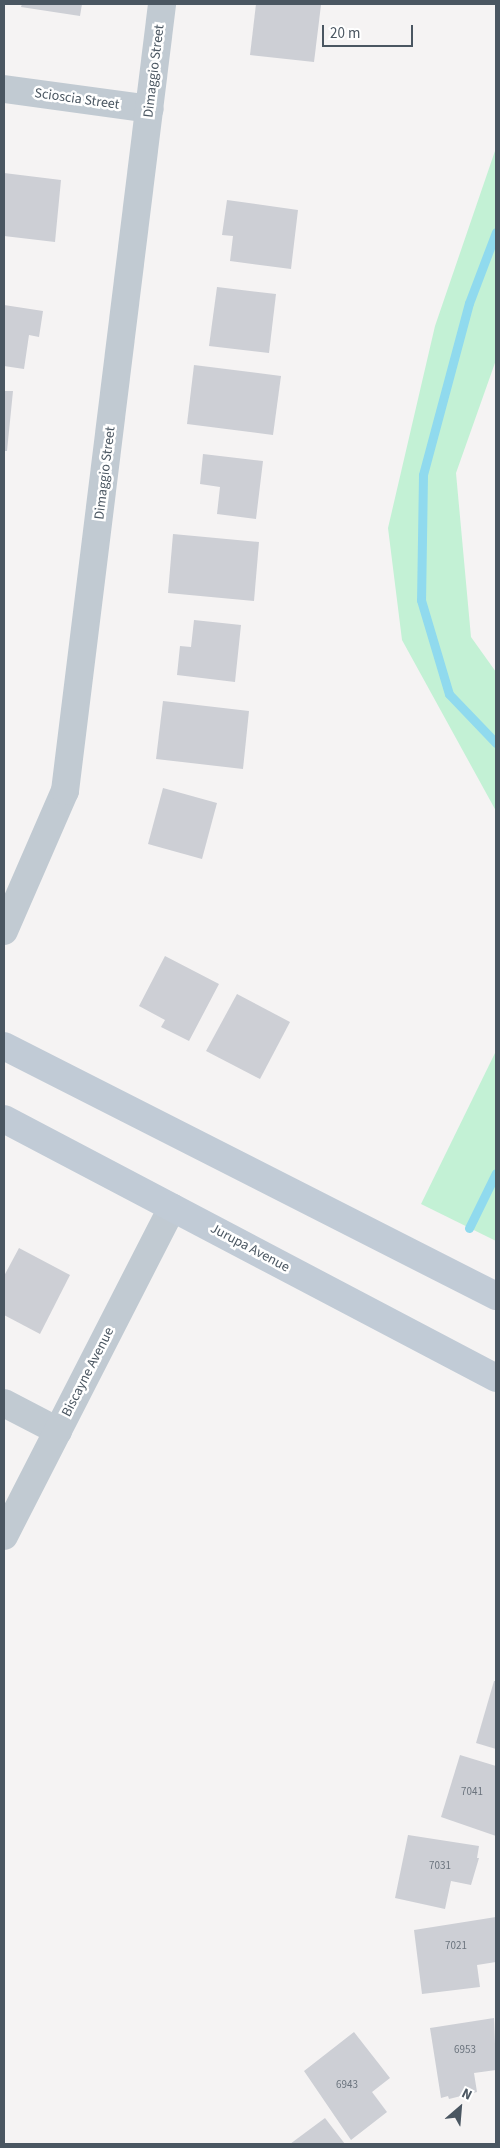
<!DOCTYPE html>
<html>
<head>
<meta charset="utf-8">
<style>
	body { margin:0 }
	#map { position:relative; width:500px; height:2148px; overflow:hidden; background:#f5f3f3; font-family:"Source Sans 3",sans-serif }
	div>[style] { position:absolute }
	.green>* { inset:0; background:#c3f1d5 }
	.stream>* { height:9px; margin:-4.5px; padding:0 4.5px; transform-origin:4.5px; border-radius:4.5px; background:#90daee }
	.building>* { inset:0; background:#cdcfd5 }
	.minor>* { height:28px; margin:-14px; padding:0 14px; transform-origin:14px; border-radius:14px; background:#c1cad2 }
	.secondary>* { height:28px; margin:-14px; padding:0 14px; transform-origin:14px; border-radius:14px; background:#c1cbd6 }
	span { translate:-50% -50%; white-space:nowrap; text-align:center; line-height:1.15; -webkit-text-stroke:5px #fff; paint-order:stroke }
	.number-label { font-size:11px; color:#6b747e }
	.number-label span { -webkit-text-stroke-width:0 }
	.street-label { font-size:14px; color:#4a5661 }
	.frame { position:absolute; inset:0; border:5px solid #4a5661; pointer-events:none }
	.north { position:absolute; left:435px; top:2083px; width:50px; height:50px; -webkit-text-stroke:4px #fff; paint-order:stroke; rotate:27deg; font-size:14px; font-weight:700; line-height:20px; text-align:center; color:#4a5661 }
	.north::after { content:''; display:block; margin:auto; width:18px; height:22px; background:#4a5661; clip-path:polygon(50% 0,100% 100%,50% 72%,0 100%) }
	.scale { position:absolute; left:322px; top:25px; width:91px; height:22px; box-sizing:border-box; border:2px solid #4a5661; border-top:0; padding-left:6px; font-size:15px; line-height:18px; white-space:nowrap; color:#4a5661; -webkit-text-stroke:4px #fff; paint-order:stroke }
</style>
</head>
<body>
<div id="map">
	<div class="green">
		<i style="clip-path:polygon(496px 148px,496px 360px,456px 473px,471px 637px,496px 672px,496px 811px,402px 640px,388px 528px,435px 326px)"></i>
		<i style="clip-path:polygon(496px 1051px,496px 1241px,421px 1204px)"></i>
	</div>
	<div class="stream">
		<i style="left:496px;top:232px;width:76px;rotate:110.8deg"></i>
		<i style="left:469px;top:303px;width:178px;rotate:105deg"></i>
		<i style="left:423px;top:475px;width:125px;rotate:90.9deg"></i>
		<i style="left:421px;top:600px;width:98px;rotate:73.4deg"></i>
		<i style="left:449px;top:694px;width:68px;rotate:46.2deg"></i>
		<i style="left:469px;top:1228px;width:61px;rotate:-63.9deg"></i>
	</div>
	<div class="building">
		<i style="clip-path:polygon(22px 4px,82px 4px,80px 16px,21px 7px)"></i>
		<i style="clip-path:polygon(256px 4px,321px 5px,314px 62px,250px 55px)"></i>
		<i style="clip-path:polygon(4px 173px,61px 180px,55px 242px,4px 236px)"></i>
		<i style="clip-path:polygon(227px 200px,298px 210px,291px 269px,230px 261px,233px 236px,222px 235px)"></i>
		<i style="clip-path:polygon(217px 287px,276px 294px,269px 353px,209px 346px)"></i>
		<i style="clip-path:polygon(4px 305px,43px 311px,39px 337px,29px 335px,24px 369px,4px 366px)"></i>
		<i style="clip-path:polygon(194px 365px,281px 376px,273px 435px,187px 424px)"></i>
		<i style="clip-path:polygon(4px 391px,13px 391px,7px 451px,4px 451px)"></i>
		<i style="clip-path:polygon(203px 454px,263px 461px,256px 519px,217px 514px,220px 487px,200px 484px)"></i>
		<i style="clip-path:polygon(173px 534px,259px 542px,254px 601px,168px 593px)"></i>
		<i style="clip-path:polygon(194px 620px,241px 625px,235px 682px,177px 675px,180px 646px,191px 647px)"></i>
		<i style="clip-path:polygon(163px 701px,249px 711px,243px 769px,156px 759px)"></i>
		<i style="clip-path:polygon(163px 788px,217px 803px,202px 859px,148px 844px)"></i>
		<i style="clip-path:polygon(165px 956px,219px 984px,189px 1041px,161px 1027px,165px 1020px,139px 1006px)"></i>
		<i style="clip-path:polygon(237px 994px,290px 1022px,260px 1079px,206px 1051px)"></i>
		<i style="clip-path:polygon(19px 1248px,70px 1275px,40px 1334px,4px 1315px,4px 1276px)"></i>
		<i style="clip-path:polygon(494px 1681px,496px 1681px,496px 1749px,476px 1743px)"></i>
		<i style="clip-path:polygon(460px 1755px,496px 1766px,496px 1836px,441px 1817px)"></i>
		<i style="clip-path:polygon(408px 1835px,479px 1846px,477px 1858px,479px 1858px,471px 1885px,451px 1881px,445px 1909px,395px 1898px)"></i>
		<i style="clip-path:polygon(496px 1917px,496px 1962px,477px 1965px,480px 1987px,422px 1994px,414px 1930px)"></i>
		<i style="clip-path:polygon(494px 2018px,496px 2070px,474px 2073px,477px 2092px,449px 2099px,448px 2096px,441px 2098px,430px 2028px)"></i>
		<i style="clip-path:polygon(354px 2032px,390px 2078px,372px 2092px,387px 2112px,351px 2140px,304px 2071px)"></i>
		<i style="clip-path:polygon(325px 2118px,345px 2144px,290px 2144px)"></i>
	</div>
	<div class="minor">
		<i style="left:4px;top:89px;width:147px;rotate:7.8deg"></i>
		<i style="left:4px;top:931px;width:153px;rotate:-66.5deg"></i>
		<i style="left:65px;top:791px;width:793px;rotate:-82.97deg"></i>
		<i style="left:4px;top:1403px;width:61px;rotate:27.4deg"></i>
		<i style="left:4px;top:1536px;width:369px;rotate:-62.9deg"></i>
	</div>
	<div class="secondary">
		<i style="left:4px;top:1046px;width:552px;rotate:26.94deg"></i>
		<i style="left:4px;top:1119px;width:556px;rotate:27.76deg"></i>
	</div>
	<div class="number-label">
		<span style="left:472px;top:1792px">7041</span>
		<span style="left:440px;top:1866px">7031</span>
		<span style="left:456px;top:1946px">7021</span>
		<span style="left:465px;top:2050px">6953</span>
		<span style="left:347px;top:2085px">6943</span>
	</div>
	<div class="street-label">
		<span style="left:154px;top:71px;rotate:-83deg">Dimaggio Street</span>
		<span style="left:77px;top:99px;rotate:8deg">Scioscia Street</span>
		<span style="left:105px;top:473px;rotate:-83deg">Dimaggio Street</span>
		<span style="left:250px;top:1248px;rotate:28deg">Jurupa Avenue</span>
		<span style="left:88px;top:1372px;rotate:-63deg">Biscayne Avenue</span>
	</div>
	<div class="frame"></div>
	<div class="north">N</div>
	<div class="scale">20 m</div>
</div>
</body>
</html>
